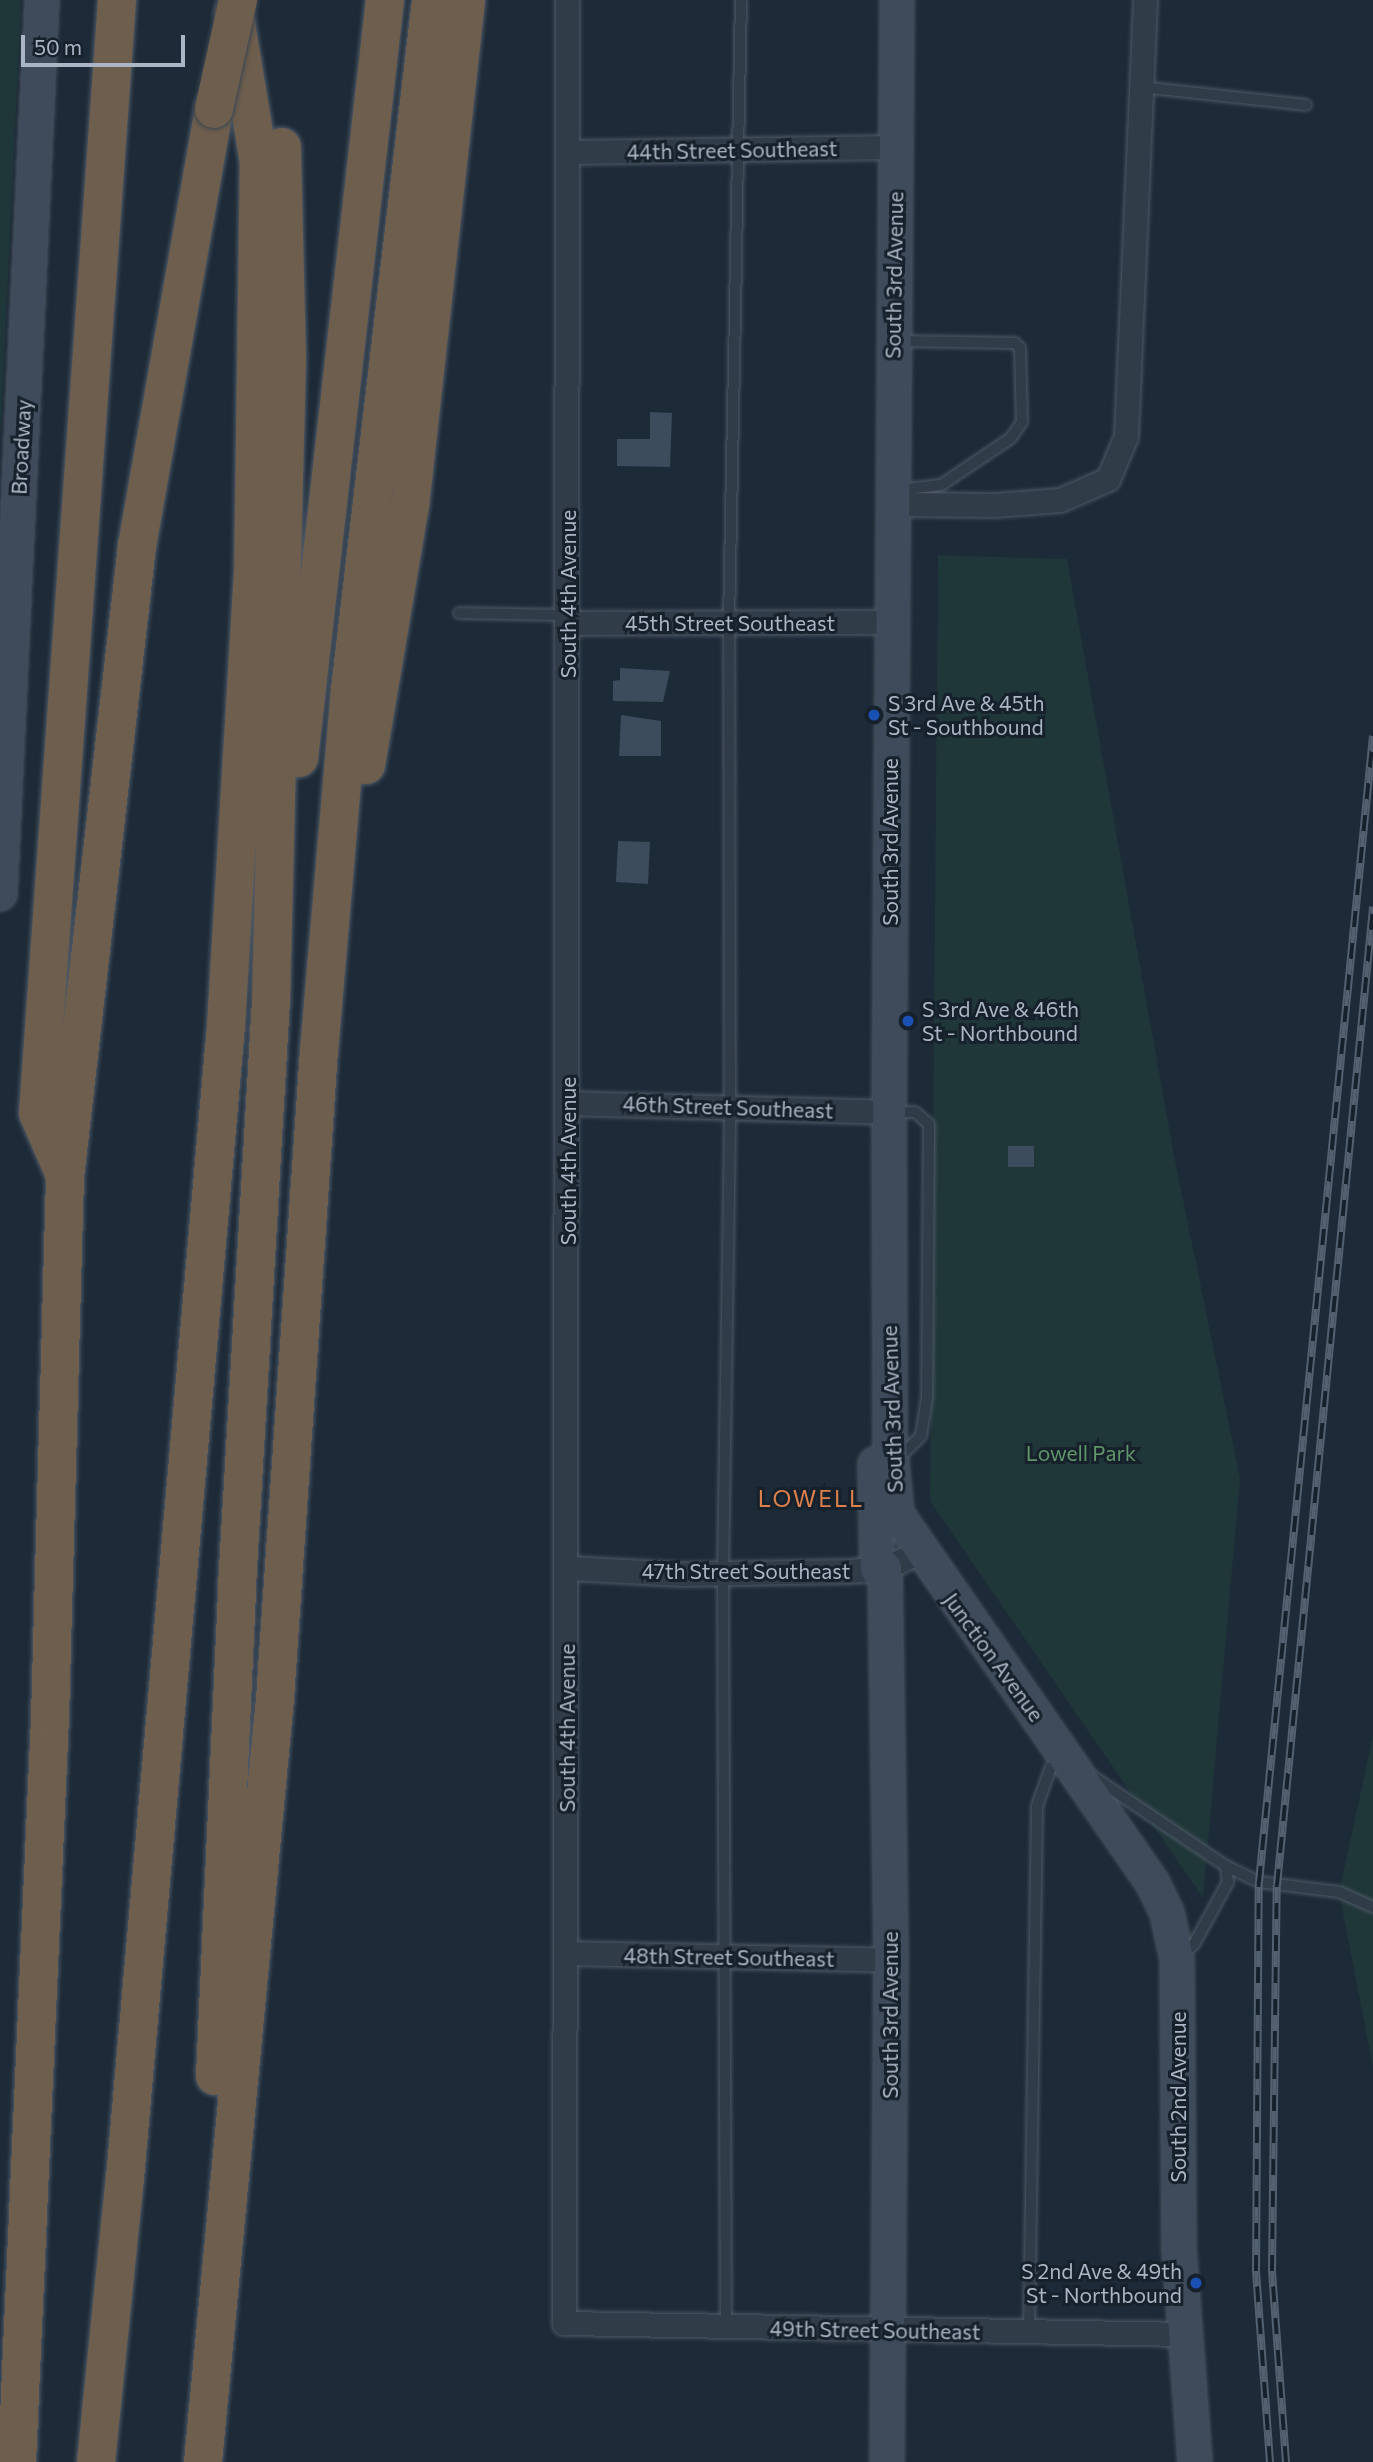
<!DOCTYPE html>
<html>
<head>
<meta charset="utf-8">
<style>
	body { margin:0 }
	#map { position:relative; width:1373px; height:2462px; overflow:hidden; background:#1d2a37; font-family:Commissioner,sans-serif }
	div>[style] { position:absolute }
	.green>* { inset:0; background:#1f3738 }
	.building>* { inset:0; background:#3d4c5c }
	.roads { filter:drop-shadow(0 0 2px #4e5966) drop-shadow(0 0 2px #4e5966) }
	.lane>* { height:10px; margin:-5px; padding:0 5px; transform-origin:5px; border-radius:5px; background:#303c47 }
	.street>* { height:23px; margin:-11.5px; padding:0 11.5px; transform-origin:11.5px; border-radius:11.5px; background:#303c47 }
	.secondary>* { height:32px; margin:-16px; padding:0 16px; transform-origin:16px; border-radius:16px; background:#3e4b5b }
	.highway>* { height:38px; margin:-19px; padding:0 19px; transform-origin:19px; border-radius:19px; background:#6e5e4d }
	.rail>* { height:8px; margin-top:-4px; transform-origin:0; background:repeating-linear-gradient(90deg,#16212b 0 16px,#52606f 0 32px); box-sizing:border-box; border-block:2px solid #52606f }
	.bridges { filter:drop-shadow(0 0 2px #3b4651) drop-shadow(0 0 2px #3b4651) }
	.highway-bridge>* { height:38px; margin:-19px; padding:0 19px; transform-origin:19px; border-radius:19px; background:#6e5e4d }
	.dots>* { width:19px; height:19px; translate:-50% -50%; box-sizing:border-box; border:4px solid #16212b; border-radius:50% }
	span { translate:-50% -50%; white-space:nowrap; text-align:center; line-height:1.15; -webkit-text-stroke:6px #16212b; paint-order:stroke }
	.street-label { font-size:21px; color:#aab6c5 }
	.poi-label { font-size:21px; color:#aab6c5 }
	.left { translate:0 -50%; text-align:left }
	.right { translate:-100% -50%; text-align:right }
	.park-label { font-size:21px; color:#609669 }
	.neighbourhood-label { font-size:23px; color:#dc804e; letter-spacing:2px }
	.scale { position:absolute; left:21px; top:35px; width:164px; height:32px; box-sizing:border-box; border:4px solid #aab6c5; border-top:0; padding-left:9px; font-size:21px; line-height:24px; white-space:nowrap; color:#aab6c5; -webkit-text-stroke:5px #16212b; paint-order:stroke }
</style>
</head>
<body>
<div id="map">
	<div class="green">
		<i style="clip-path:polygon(0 0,21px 0,0 440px)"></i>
		<i style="clip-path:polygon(938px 555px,1067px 559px,1174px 1155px,1240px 1478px,1203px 1898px,930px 1501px)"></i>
		<i style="clip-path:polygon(1373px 1735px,1373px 2068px,1339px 1892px)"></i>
	</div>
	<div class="building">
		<i style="clip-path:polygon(650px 412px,672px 413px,670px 467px,617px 466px,617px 439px,650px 439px)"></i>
		<i style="clip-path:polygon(620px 668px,670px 671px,663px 702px,613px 701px,613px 681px,620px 680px)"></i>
		<i style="clip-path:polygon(621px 715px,661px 721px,661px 756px,619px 756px)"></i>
		<i style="clip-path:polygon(618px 841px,650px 842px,648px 884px,616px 882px)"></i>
		<i style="clip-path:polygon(1008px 1146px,1034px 1146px,1034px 1167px,1008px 1167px)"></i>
	</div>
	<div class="roads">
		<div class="lane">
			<i style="left:1141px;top:87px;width:166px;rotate:6.2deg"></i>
			<i style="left:896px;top:341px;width:119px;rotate:1deg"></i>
			<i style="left:1015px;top:343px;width:7px;rotate:45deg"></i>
			<i style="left:1020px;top:348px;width:74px;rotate:88.5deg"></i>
			<i style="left:1022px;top:422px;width:19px;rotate:125deg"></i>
			<i style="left:1011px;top:438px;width:84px;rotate:146.1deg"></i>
			<i style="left:941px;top:485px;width:43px;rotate:173.4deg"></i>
			<i style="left:459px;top:613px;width:109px;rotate:1.1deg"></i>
			<i style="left:892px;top:1112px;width:23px"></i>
			<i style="left:915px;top:1112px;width:18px;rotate:41deg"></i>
			<i style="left:929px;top:1124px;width:274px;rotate:90.4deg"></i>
			<i style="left:927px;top:1398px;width:38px;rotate:99deg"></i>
			<i style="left:921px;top:1436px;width:33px;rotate:135deg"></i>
			<i style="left:1092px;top:1776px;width:161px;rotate:33.9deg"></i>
			<i style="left:1226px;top:1866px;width:16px;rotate:83deg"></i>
			<i style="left:1228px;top:1882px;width:71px;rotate:118.7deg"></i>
			<i style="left:1194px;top:1944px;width:16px;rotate:137deg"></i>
			<i style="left:1226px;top:1866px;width:37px;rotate:26deg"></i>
			<i style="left:1259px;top:1882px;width:81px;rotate:7.1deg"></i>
			<i style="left:1339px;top:1892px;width:37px;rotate:24deg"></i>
			<i style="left:726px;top:2326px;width:753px;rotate:-90.23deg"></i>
			<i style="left:723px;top:1573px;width:466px;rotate:-89.1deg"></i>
			<i style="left:730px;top:1107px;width:484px;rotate:-90.1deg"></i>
			<i style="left:729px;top:623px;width:623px;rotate:-88.9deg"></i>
			<i style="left:1029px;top:2334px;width:528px;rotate:-89.13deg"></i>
			<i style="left:1037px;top:1806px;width:41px;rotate:-70.3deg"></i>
			<i style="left:1051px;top:1767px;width:16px;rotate:-18deg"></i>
		</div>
		<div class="street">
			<i style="left:567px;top:0;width:2323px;rotate:90.07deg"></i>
			<i style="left:564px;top:2323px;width:621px;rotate:1.01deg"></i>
			<i style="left:568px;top:152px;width:328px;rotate:-0.9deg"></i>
			<i style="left:891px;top:504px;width:103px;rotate:0.6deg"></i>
			<i style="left:994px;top:505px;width:66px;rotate:-4.3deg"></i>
			<i style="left:1060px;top:500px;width:52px;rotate:-23.6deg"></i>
			<i style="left:1108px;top:479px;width:47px;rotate:-67.3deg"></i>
			<i style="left:1126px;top:436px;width:436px;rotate:-87.5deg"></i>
			<i style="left:568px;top:623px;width:323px;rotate:-0.2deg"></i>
			<i style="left:568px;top:1103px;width:321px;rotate:1.6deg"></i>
			<i style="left:568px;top:1568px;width:114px;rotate:3deg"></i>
			<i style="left:682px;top:1574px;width:168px;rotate:-1deg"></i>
			<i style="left:850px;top:1571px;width:35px;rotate:-5deg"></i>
			<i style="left:885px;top:1568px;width:38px;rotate:-25deg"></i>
			<i style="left:566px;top:1953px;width:325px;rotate:1.2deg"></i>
		</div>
		<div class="secondary">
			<i style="left:897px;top:0;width:1112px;rotate:90.41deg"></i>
			<i style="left:889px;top:1112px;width:331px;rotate:89.8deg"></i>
			<i style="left:890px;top:1443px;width:71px;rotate:84.4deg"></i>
			<i style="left:897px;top:1514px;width:448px;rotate:55.3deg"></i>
			<i style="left:1152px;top:1882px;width:34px;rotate:64deg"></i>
			<i style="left:1167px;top:1913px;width:47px;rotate:77.7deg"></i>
			<i style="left:1177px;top:1959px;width:290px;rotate:89.6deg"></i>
			<i style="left:1179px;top:2249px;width:214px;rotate:85.7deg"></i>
			<i style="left:0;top:894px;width:895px;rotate:-87.31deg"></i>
			<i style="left:875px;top:1464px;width:105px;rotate:88.9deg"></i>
			<i style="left:885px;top:1568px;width:392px;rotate:89.1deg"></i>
			<i style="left:891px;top:1960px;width:502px;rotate:90.46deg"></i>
		</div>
		<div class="highway">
			<i style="left:299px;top:758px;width:763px;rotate:-83.53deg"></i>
			<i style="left:366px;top:765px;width:263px;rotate:-80.4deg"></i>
			<i style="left:410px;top:506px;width:509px;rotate:-83.68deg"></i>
			<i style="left:64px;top:1173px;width:65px;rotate:-113.4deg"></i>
			<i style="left:38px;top:1113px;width:1116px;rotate:-85.94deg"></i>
			<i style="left:215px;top:2076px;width:490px;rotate:-87.4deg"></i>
			<i style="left:237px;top:1586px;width:587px;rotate:-86.68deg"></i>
			<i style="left:271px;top:1000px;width:642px;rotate:-88.57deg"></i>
			<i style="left:287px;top:358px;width:211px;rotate:-91.4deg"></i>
			<i style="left:17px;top:2462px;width:745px;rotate:-87.46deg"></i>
			<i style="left:50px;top:1718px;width:541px;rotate:-88.41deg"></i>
			<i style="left:65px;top:1177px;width:635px;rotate:-83.49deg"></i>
			<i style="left:137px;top:546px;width:444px;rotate:-80deg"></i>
			<i style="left:96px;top:2462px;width:285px;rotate:-84.2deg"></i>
			<i style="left:125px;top:2178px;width:1156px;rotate:-84.99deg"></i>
			<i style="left:226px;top:1026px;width:449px;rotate:-86.6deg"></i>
			<i style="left:253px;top:578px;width:415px;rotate:-89.2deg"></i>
			<i style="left:259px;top:163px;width:153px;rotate:-99.4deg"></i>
			<i style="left:203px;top:2462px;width:766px;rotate:-84.61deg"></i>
			<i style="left:275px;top:1699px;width:649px;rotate:-86.12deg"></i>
			<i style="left:319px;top:1051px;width:363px;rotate:-85.1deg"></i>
			<i style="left:350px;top:689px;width:694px;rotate:-83.29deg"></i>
		</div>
	</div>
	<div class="rail">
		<i style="left:1270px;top:2462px;width:192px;rotate:-94.2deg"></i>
		<i style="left:1256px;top:2271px;width:389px;rotate:-89.6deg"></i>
		<i style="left:1259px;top:1882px;width:1152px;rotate:-84.32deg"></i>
		<i style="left:1286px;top:2462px;width:192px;rotate:-94.2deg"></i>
		<i style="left:1272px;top:2271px;width:386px;rotate:-89.3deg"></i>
		<i style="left:1277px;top:1885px;width:983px;rotate:-84.39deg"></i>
	</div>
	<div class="bridges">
		<div class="highway-bridge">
			<i style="left:214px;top:109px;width:112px;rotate:-77.6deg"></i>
		</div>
	</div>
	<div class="dots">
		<i style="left:874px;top:715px;background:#1a4fb4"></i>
		<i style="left:908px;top:1021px;background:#1a4fb4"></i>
		<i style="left:1196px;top:2283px;background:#1a4fb4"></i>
	</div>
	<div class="street-label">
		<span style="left:732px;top:150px;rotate:-1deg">44th Street Southeast</span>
		<span style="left:894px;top:275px;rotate:-89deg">South 3rd Avenue</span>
		<span style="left:21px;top:447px;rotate:-87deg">Broadway</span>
		<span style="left:568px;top:594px;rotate:-90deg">South 4th Avenue</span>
		<span style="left:730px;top:623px">45th Street Southeast</span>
		<span style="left:890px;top:842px;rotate:-90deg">South 3rd Avenue</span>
		<span style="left:728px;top:1107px;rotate:2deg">46th Street Southeast</span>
		<span style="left:568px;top:1161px;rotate:-90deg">South 4th Avenue</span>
		<span style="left:892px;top:1409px;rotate:-92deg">South 3rd Avenue</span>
		<span style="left:746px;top:1571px">47th Street Southeast</span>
		<span style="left:994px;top:1657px;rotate:54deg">Junction Avenue</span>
		<span style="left:567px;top:1728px;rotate:-90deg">South 4th Avenue</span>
		<span style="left:729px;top:1957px;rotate:1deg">48th Street Southeast</span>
		<span style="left:890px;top:2015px;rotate:-90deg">South 3rd Avenue</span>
		<span style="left:1178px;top:2097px;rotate:-90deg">South 2nd Avenue</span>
		<span style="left:875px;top:2330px;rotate:1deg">49th Street Southeast</span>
	</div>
	<div class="poi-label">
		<span class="left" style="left:888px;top:715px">S 3rd Ave &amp; 45th<br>St - Southbound</span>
		<span class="left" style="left:922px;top:1021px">S 3rd Ave &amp; 46th<br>St - Northbound</span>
		<span class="right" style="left:1182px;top:2283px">S 2nd Ave &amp; 49th<br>St - Northbound</span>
	</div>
	<div class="park-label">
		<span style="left:1081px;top:1453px">Lowell Park</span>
	</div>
	<div class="neighbourhood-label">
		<span style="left:811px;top:1498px">LOWELL</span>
	</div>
	<div class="scale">50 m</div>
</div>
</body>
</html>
